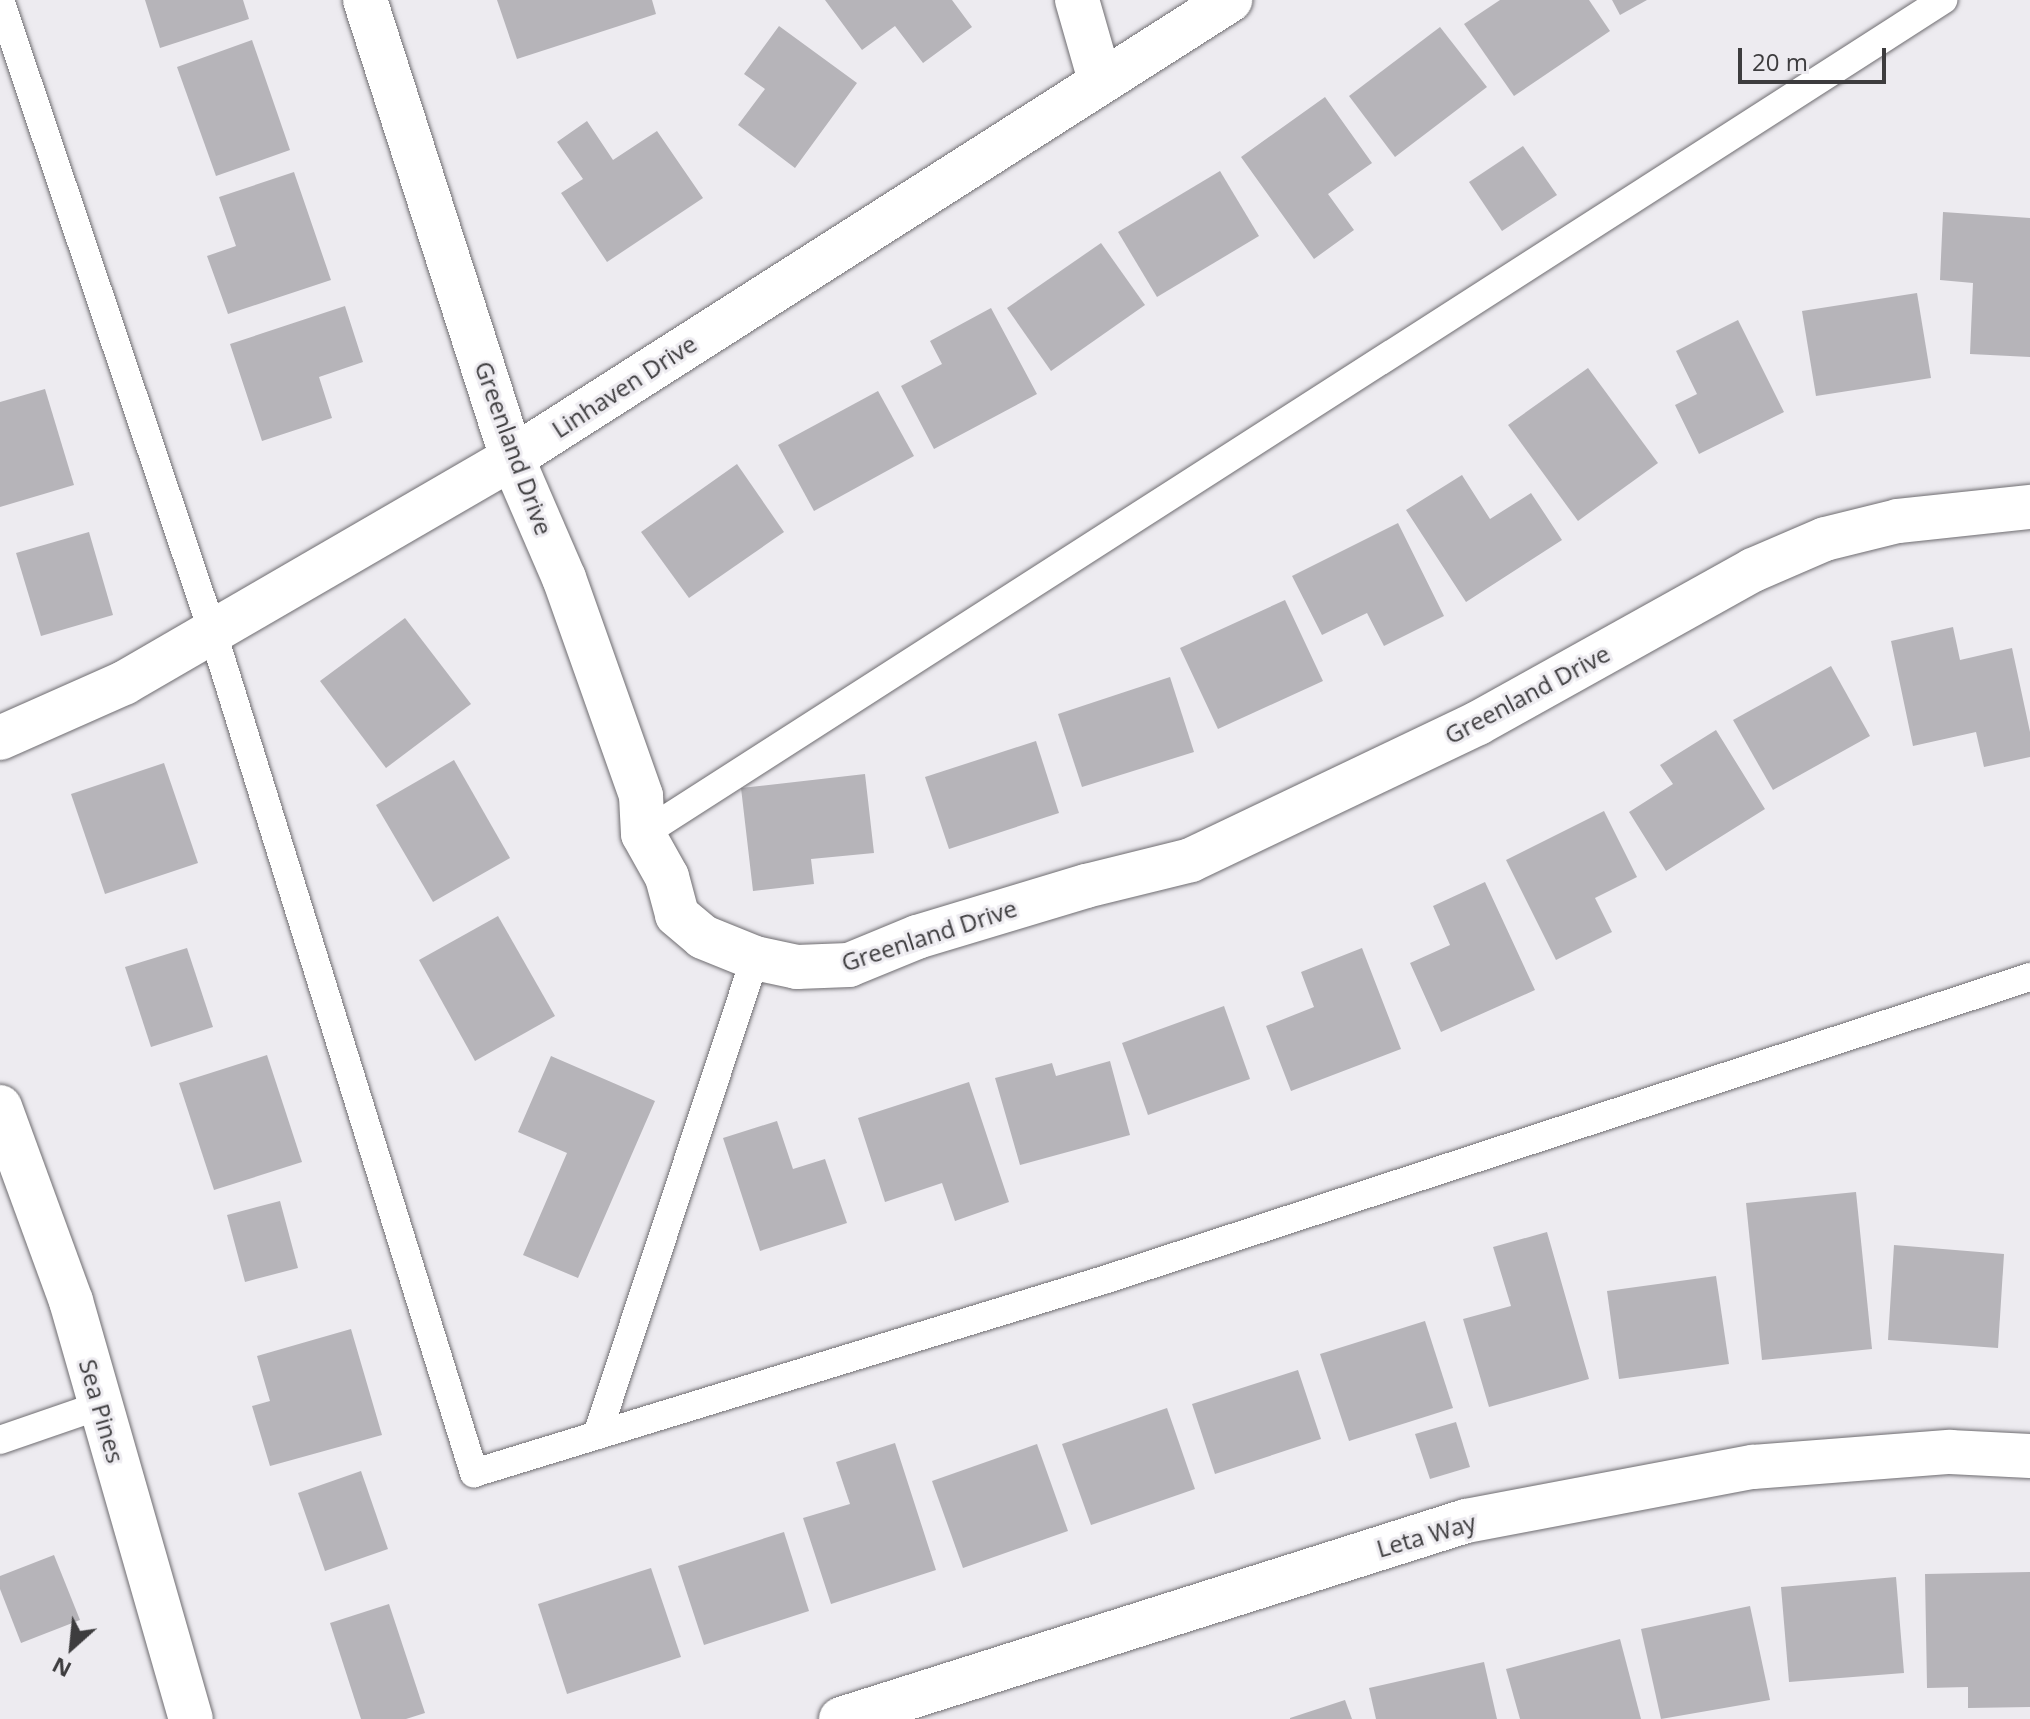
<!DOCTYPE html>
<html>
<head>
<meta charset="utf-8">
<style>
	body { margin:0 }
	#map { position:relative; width:2030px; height:1719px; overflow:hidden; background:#edebf0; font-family:"Open Sans",sans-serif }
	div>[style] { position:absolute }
	.building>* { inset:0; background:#b6b4b9 }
	.roads { filter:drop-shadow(0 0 2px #6f6d71) drop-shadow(0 0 2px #6f6d71) }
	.service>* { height:28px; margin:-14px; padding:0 14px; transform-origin:14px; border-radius:14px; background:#fff }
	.minor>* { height:44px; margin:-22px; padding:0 22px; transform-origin:22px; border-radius:22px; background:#fff }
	span { translate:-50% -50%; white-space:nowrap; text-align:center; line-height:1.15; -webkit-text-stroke:6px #edebf0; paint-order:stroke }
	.street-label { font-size:24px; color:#3d3c3e }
	.north { position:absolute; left:32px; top:1607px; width:80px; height:80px; -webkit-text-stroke:6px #edebf0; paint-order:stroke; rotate:207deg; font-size:22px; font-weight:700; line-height:32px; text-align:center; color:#3d3c3e }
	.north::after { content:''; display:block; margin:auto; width:28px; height:36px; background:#3d3c3e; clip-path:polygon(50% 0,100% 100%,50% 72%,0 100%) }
	.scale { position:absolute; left:1738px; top:48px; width:148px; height:36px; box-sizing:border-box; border:4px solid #3d3c3e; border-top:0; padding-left:10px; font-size:24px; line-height:28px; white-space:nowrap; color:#3d3c3e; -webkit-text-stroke:6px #edebf0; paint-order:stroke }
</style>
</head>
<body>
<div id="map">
	<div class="building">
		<i style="clip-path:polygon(145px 0,243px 0,249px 19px,160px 48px)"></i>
		<i style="clip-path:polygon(497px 0,652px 0,656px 14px,517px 59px)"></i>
		<i style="clip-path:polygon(825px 0,952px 0,972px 27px,923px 63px,895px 26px,862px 50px)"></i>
		<i style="clip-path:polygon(1500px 0,1589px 0,1610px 31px,1514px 96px,1464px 24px)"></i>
		<i style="clip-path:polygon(1612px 0,1647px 0,1620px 15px)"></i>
		<i style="clip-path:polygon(779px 26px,857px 83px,795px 168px,738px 125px,765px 89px,744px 74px)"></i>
		<i style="clip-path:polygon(1440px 27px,1487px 87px,1395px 157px,1349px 96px)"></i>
		<i style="clip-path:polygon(252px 40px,290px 150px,216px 176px,177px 67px)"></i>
		<i style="clip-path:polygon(1325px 97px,1372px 163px,1328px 194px,1354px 230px,1314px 259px,1241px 157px)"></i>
		<i style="clip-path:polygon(587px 121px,613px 160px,657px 131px,703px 198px,607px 262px,561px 193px,583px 179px,557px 142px)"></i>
		<i style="clip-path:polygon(1523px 146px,1557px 195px,1502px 231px,1469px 182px)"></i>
		<i style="clip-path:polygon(1220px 171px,1259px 236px,1157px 297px,1118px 232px)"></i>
		<i style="clip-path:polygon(294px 172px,331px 280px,228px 314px,207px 256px,236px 246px,219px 197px)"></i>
		<i style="clip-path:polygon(1943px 212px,2030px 218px,2030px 357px,1970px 354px,1973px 283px,1940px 280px)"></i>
		<i style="clip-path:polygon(1101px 243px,1145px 305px,1051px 371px,1007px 308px)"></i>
		<i style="clip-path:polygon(1917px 293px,1931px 378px,1816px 396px,1802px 311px)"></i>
		<i style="clip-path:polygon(345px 306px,363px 362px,319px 377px,332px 418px,262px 441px,230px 344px)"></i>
		<i style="clip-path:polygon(991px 308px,1037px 394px,934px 449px,901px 386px,942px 364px,930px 341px)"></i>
		<i style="clip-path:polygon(1738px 320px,1784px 412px,1699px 454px,1675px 405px,1697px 394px,1676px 351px)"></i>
		<i style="clip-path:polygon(1588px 368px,1658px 463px,1578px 521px,1508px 425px)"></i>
		<i style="clip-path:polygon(45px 389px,74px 485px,0 507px,0 402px)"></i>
		<i style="clip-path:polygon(878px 391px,914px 456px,814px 511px,778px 445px)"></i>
		<i style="clip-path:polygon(737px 464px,784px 532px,689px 598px,641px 532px)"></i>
		<i style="clip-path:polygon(1462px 475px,1490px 519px,1531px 493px,1562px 540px,1466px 602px,1406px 510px)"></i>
		<i style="clip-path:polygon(1398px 523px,1444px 616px,1384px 646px,1367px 613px,1322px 635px,1292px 576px)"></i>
		<i style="clip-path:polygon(89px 532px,113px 615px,41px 636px,16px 553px)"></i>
		<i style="clip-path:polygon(1285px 600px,1323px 681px,1218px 729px,1180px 648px)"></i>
		<i style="clip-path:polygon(405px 618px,471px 704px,386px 768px,320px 681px)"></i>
		<i style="clip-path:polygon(1953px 627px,1960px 660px,2012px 648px,2030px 732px,2030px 757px,1984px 767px,1976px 732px,1913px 746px,1891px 641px)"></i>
		<i style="clip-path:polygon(1831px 666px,1870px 736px,1773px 790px,1733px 720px)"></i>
		<i style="clip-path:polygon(1170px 677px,1194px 752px,1082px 787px,1058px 714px)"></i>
		<i style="clip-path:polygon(1716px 730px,1765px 809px,1666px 871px,1629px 812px,1673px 784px,1660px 765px)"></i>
		<i style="clip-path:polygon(1036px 741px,1059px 813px,949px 849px,925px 777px)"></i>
		<i style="clip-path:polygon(454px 760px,510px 858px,433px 902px,376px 805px)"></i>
		<i style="clip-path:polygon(164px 763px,198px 863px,105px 894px,71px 794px)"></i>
		<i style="clip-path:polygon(865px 774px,874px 853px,811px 859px,814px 884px,753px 891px,741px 788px)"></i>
		<i style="clip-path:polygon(1604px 811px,1637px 877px,1595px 898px,1612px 932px,1556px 960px,1506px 860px)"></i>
		<i style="clip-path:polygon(1485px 882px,1535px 990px,1441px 1032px,1410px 963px,1450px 945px,1433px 906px)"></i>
		<i style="clip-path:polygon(498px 916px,555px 1016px,475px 1061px,419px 960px)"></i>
		<i style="clip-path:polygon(187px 948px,213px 1027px,151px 1047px,125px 967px)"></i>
		<i style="clip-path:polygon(1362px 948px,1401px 1049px,1291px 1091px,1266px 1026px,1314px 1007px,1301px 972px)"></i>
		<i style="clip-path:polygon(1224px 1006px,1250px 1079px,1148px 1115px,1122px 1043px)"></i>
		<i style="clip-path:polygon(267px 1055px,302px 1162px,214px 1190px,179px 1083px)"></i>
		<i style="clip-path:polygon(551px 1056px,655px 1101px,578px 1278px,523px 1255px,567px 1153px,518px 1132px)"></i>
		<i style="clip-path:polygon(1110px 1061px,1130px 1135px,1020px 1165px,995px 1078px,1052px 1063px,1056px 1076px)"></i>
		<i style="clip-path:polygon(969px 1082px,1009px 1202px,955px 1221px,942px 1183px,885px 1202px,858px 1118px)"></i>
		<i style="clip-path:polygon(777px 1121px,793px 1169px,825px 1159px,847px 1223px,760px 1251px,723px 1138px)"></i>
		<i style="clip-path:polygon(1856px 1192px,1872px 1349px,1762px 1360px,1746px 1203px)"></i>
		<i style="clip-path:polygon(280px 1201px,298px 1268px,245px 1282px,227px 1215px)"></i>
		<i style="clip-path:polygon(1547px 1232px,1589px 1379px,1489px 1407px,1463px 1319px,1511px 1306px,1493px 1247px)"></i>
		<i style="clip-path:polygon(1894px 1245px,2004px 1254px,1998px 1348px,1888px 1340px)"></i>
		<i style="clip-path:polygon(1716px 1276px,1729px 1364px,1619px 1379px,1607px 1291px)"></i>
		<i style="clip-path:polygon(1425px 1321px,1453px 1408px,1349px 1441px,1320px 1354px)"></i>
		<i style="clip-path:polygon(351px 1329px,382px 1435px,270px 1466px,252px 1406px,270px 1401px,257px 1356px)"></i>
		<i style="clip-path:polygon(1298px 1370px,1321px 1439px,1215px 1474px,1192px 1404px)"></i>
		<i style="clip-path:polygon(1167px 1408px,1195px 1489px,1091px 1525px,1062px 1444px)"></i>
		<i style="clip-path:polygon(1456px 1422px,1470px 1467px,1430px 1479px,1415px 1434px)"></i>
		<i style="clip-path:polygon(895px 1443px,936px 1570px,831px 1604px,803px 1518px,850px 1504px,836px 1462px)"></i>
		<i style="clip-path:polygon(1037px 1444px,1068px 1531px,963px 1568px,932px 1481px)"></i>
		<i style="clip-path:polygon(361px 1471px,388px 1549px,325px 1571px,298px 1493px)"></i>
		<i style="clip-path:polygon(784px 1532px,809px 1611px,704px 1645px,678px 1566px)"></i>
		<i style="clip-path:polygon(54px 1555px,80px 1620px,21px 1643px,0 1589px,0 1576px)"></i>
		<i style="clip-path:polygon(651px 1568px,681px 1657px,567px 1694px,538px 1604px)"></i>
		<i style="clip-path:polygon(2030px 1572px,2030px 1707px,1968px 1708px,1968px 1687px,1927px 1688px,1925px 1574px)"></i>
		<i style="clip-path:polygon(1896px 1577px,1904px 1673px,1789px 1682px,1781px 1587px)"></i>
		<i style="clip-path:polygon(389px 1604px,425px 1713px,406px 1719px,361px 1719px,330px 1623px)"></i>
		<i style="clip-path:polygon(1750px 1606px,1770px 1700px,1661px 1719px,1641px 1629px)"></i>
		<i style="clip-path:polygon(1620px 1639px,1641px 1719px,1520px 1719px,1506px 1669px)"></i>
		<i style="clip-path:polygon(1484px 1662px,1497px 1719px,1376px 1719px,1369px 1688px)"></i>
		<i style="clip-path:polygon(1345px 1700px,1352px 1719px,1290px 1719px,1290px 1718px)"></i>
	</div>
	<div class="roads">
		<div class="service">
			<i style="left:0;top:0;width:668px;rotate:71.4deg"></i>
			<i style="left:213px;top:633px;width:880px;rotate:72.74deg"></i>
			<i style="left:474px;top:1473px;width:662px;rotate:-17.04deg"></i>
			<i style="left:1107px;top:1279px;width:971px;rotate:-18.12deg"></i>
			<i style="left:643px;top:834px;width:1545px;rotate:-32.68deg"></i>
			<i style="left:597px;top:1435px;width:502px;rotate:-71.67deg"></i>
			<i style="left:0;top:1440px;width:107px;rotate:-19.1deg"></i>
		</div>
		<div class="minor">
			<i style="left:365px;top:0;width:481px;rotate:72.2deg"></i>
			<i style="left:512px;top:458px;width:131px;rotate:66.6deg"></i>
			<i style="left:564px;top:578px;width:231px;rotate:70.5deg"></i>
			<i style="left:641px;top:796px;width:38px;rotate:87deg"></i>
			<i style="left:643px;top:834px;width:49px;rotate:60.8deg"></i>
			<i style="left:667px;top:877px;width:39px;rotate:75deg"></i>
			<i style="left:677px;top:915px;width:34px;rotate:40deg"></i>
			<i style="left:703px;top:937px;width:56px;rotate:22deg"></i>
			<i style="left:755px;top:958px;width:43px;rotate:12.1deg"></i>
			<i style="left:797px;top:967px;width:52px;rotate:-2.2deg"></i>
			<i style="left:849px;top:965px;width:74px;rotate:-22.4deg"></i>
			<i style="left:917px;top:937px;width:177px;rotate:-16.8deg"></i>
			<i style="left:1086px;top:886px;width:108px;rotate:-13.9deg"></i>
			<i style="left:1191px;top:860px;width:318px;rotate:-25.5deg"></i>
			<i style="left:1478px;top:723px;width:315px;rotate:-29.1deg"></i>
			<i style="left:1753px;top:570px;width:78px;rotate:-23.3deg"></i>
			<i style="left:1825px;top:539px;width:75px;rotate:-13.9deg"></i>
			<i style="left:1898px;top:521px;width:133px;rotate:-6.1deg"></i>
			<i style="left:1077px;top:0;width:83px;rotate:74deg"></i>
			<i style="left:0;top:738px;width:136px;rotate:-23.9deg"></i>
			<i style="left:124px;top:683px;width:449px;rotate:-30.1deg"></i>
			<i style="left:512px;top:458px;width:852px;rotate:-32.53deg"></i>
			<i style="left:0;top:1107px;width:207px;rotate:69.9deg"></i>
			<i style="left:71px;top:1301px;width:435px;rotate:74deg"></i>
			<i style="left:841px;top:1719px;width:656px;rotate:-17.58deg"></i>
			<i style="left:1466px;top:1521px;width:292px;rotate:-10.7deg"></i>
			<i style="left:1753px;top:1467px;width:198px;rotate:-4.4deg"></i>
			<i style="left:1950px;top:1452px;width:80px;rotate:2.9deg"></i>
		</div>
	</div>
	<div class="street-label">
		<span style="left:624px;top:386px;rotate:-33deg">Linhaven Drive</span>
		<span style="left:514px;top:448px;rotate:70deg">Greenland Drive</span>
		<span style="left:1527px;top:694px;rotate:-28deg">Greenland Drive</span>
		<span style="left:929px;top:935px;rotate:-18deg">Greenland Drive</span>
		<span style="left:102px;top:1411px;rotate:74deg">Sea Pines</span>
		<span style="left:1426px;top:1535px;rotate:-16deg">Leta Way</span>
	</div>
	<div class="north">N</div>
	<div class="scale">20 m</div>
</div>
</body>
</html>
